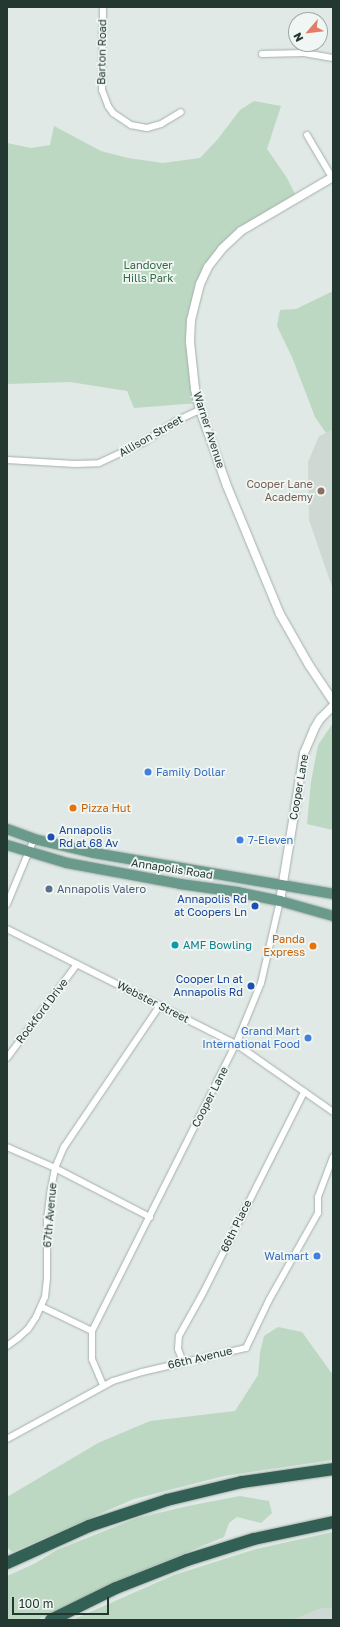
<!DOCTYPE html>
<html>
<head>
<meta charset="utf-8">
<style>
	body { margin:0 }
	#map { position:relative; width:340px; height:1627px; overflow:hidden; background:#e0e9e5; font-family:"Golos Text",sans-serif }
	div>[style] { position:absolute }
	.built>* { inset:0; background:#cfd9d4 }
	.green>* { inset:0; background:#bcd8c2 }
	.roads { filter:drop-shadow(0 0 1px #a4b0ab) drop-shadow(0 0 1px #a4b0ab) }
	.minor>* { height:6px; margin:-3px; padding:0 3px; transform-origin:3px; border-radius:3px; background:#fff }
	.tertiary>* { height:8px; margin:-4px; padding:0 4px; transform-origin:4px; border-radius:4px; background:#fff }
	.primary>* { height:10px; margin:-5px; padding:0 5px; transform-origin:5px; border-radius:5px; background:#6a9a8b }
	.motorway>* { height:12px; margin:-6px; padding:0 6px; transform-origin:6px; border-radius:6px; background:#326054 }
	.dots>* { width:11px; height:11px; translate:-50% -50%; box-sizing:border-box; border:2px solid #f0f6f3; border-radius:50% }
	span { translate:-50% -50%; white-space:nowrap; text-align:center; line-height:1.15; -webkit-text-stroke:3.5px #f0f6f3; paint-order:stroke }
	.street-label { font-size:11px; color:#233831 }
	.park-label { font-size:11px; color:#326a44 }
	.education-label { font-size:11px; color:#785e54 }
	.right { translate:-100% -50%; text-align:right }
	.shop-label { font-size:11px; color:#366cbe }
	.left { translate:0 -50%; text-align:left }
	.food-label { font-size:11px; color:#c56008 }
	.transit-label { font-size:11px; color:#164399 }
	.service-label { font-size:11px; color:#4e5e75 }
	.culture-label { font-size:11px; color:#0d838f }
	.frame { position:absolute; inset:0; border:8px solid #233831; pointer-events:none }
	.north { position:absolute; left:288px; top:12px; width:40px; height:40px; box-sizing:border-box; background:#f0f6f3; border:1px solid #9eaaa5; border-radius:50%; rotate:242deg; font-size:11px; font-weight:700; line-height:16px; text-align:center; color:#233831 }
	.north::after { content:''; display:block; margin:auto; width:14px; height:18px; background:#e27d66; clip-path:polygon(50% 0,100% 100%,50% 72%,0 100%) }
	.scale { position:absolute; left:12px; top:1597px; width:97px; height:18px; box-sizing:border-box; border:2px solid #233831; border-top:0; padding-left:5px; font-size:12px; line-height:14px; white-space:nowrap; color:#233831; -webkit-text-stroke:3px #f0f6f3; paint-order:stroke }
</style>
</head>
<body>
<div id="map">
	<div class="built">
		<i style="clip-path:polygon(333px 430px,333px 590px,309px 520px,308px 462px,319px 436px)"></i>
		<i style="clip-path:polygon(322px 1608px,333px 1608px,333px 1620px,293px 1620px)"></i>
	</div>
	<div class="green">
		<i style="clip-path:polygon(254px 101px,281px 106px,267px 149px,287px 178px,297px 198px,222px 249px,195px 300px,190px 342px,198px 403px,134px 408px,127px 391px,70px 382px,7px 384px,7px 143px,31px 148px,50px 145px,54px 126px,101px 151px,128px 158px,163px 163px,200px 158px,217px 140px,240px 110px)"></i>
		<i style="clip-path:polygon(333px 291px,333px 430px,326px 433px,315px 417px,292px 357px,277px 326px,280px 310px,296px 309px)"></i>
		<i style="clip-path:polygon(333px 723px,333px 830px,307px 824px,311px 782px,318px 745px)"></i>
		<i style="clip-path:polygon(278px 1327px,302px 1332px,333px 1375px,333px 1460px,224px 1476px,134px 1499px,12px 1552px,7px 1547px,7px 1497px,98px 1443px,150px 1421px,235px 1411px,258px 1375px,260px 1353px,264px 1336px)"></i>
		<i style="clip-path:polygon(240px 1496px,269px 1501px,272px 1513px,261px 1523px,237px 1517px,229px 1523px,224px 1537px,110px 1584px,37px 1620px,7px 1620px,7px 1576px,34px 1564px,57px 1550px,137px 1518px,188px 1506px)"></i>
		<i style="clip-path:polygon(333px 1532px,333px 1608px,322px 1608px,293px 1620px,72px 1620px,174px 1575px,256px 1549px)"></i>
	</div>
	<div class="roads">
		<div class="minor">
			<i style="left:103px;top:7px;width:83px;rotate:90.7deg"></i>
			<i style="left:102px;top:90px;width:17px;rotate:69deg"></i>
			<i style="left:108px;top:106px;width:9px;rotate:54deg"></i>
			<i style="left:113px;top:113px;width:22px;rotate:34deg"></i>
			<i style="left:131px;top:125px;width:16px;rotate:11deg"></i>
			<i style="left:147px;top:128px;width:15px;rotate:-16deg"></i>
			<i style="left:161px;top:124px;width:23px;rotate:-31deg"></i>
			<i style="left:262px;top:54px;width:42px;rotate:-1.4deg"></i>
			<i style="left:304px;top:53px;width:29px;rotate:10deg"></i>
			<i style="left:307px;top:135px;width:51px;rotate:59.4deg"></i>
			<i style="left:7px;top:460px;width:68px;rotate:3.4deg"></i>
			<i style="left:75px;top:464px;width:24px;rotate:-2deg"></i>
			<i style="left:99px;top:463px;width:50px;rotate:-25deg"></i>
			<i style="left:144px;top:442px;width:38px;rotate:-33deg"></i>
			<i style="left:176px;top:421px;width:26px;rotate:-25deg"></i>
			<i style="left:7px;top:904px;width:70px;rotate:-67.4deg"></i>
			<i style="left:7px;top:929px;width:256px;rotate:26.7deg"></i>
			<i style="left:236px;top:1044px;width:118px;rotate:35deg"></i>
			<i style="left:7px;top:1058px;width:117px;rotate:-53.3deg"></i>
			<i style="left:7px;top:1147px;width:52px;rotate:23.6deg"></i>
			<i style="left:55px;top:1168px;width:107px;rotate:27.3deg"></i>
			<i style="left:42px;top:1307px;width:55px;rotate:25.6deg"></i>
			<i style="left:7px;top:1346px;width:14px;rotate:-36deg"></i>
			<i style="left:18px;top:1338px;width:13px;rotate:-42deg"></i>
			<i style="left:28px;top:1329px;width:14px;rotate:-56deg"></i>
			<i style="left:36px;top:1317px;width:22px;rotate:-66deg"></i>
			<i style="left:45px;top:1297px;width:20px;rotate:-84deg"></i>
			<i style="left:47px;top:1277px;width:57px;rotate:-90deg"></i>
			<i style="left:47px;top:1220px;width:31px;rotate:-83deg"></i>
			<i style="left:51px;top:1189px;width:21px;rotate:-79deg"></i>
			<i style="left:55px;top:1168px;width:23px;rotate:-67deg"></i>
			<i style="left:64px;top:1147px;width:171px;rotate:-55.9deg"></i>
			<i style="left:183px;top:1362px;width:14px;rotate:-111deg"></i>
			<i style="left:178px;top:1349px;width:13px;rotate:-86deg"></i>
			<i style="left:179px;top:1336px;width:51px;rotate:-60.9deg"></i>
			<i style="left:204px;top:1291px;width:223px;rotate:-63.3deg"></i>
			<i style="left:103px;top:1385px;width:28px;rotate:-113deg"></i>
			<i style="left:92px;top:1359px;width:28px;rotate:-90deg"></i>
			<i style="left:92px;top:1331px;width:321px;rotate:-63.4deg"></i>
			<i style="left:236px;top:1044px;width:66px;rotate:-67.7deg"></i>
			<i style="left:261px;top:983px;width:84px;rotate:-77deg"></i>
			<i style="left:7px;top:1439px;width:121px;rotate:-28.7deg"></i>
			<i style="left:113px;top:1381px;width:30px;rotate:-17deg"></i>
			<i style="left:142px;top:1372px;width:107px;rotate:-13deg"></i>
			<i style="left:246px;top:1348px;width:53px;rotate:-64.4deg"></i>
			<i style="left:269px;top:1300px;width:100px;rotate:-60.6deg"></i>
			<i style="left:318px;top:1213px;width:16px;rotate:-90deg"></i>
			<i style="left:318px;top:1197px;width:43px;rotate:-69.4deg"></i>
		</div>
		<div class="tertiary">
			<i style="left:333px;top:177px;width:107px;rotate:149.6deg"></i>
			<i style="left:241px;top:231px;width:26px;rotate:137deg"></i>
			<i style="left:222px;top:249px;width:23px;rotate:128deg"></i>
			<i style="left:208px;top:267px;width:19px;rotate:115deg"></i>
			<i style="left:200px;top:284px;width:37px;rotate:104deg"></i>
			<i style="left:191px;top:320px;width:22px;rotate:93deg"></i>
			<i style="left:190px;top:342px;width:47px;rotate:83.9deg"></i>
			<i style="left:195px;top:389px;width:22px;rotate:77deg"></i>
			<i style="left:200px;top:410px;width:81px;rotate:70.4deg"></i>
			<i style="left:227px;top:486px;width:139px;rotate:67.5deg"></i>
			<i style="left:280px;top:614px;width:59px;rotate:60.4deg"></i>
			<i style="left:309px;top:665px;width:43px;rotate:56.3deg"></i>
			<i style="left:280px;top:901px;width:150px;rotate:-80.8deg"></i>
			<i style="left:304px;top:753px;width:26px;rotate:-67deg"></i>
			<i style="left:314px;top:729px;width:12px;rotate:-59deg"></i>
			<i style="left:320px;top:719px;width:18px;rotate:-45deg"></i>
		</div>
		<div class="primary">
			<i style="left:7px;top:829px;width:29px;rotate:20deg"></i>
			<i style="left:34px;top:839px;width:62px;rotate:13.1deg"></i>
			<i style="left:94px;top:853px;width:242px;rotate:9.7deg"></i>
			<i style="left:7px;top:845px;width:63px;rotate:16.7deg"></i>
			<i style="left:67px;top:863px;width:115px;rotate:10.5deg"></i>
			<i style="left:180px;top:884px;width:58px;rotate:8deg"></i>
			<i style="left:237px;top:892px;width:44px;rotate:11.8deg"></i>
			<i style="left:280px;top:901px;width:55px;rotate:15.8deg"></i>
		</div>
		<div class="motorway">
			<i style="left:7px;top:1563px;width:90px;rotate:-24.3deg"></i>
			<i style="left:89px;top:1526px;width:82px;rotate:-18.4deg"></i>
			<i style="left:167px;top:1500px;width:77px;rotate:-13.5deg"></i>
			<i style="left:242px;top:1482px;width:92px;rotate:-8.1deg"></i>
			<i style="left:51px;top:1620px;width:72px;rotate:-26.2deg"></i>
			<i style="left:116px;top:1588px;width:76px;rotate:-21.5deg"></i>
			<i style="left:187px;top:1560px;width:70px;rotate:-17.4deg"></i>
			<i style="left:254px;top:1539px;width:81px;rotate:-12.1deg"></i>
		</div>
	</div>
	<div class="dots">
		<i style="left:321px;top:491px;background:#8d6e63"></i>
		<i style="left:148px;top:772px;background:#3f7fe0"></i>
		<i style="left:73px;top:808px;background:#e8710a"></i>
		<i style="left:51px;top:837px;background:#1a4fb4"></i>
		<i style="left:240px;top:840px;background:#3f7fe0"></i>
		<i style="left:49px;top:889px;background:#5c6f8a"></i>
		<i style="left:255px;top:906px;background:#1a4fb4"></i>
		<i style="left:175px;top:945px;background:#0f9aa8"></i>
		<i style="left:313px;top:946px;background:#e8710a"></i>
		<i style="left:251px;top:986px;background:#1a4fb4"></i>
		<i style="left:308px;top:1038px;background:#3f7fe0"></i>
		<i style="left:317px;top:1256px;background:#3f7fe0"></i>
	</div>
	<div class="street-label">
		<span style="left:102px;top:52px;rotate:-89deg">Barton Road</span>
		<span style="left:209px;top:430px;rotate:72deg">Warner Avenue</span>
		<span style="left:151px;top:436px;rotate:-30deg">Allison Street</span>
		<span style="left:299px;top:787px;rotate:-80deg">Cooper Lane</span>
		<span style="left:172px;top:869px;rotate:9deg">Annapolis Road</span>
		<span style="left:153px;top:1002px;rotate:27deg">Webster Street</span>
		<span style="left:42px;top:1011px;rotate:-53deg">Rockford Drive</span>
		<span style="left:210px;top:1097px;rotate:-63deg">Cooper Lane</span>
		<span style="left:50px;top:1215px;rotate:-85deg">67th Avenue</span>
		<span style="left:236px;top:1226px;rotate:-64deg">66th Place</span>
		<span style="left:200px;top:1358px;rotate:-13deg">66th Avenue</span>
	</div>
	<div class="park-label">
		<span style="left:148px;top:272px">Landover<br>Hills Park</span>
	</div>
	<div class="education-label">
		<span class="right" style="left:313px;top:491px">Cooper Lane<br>Academy</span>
	</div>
	<div class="shop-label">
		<span class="left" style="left:156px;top:772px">Family Dollar</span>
		<span class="left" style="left:248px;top:840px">7-Eleven</span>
		<span class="right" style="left:300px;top:1038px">Grand Mart<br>International Food</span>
		<span class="right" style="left:309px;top:1256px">Walmart</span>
	</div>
	<div class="food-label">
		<span class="left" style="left:81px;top:808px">Pizza Hut</span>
		<span class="right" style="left:305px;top:946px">Panda<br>Express</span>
	</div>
	<div class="transit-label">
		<span class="left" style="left:59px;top:837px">Annapolis<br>Rd at 68 Av</span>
		<span class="right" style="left:247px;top:906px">Annapolis Rd<br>at Coopers Ln</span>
		<span class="right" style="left:243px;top:986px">Cooper Ln at<br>Annapolis Rd</span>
	</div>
	<div class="service-label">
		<span class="left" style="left:57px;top:889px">Annapolis Valero</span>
	</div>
	<div class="culture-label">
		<span class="left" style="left:183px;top:945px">AMF Bowling</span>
	</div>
	<div class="frame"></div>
	<div class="north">N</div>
	<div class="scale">100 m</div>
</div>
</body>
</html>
